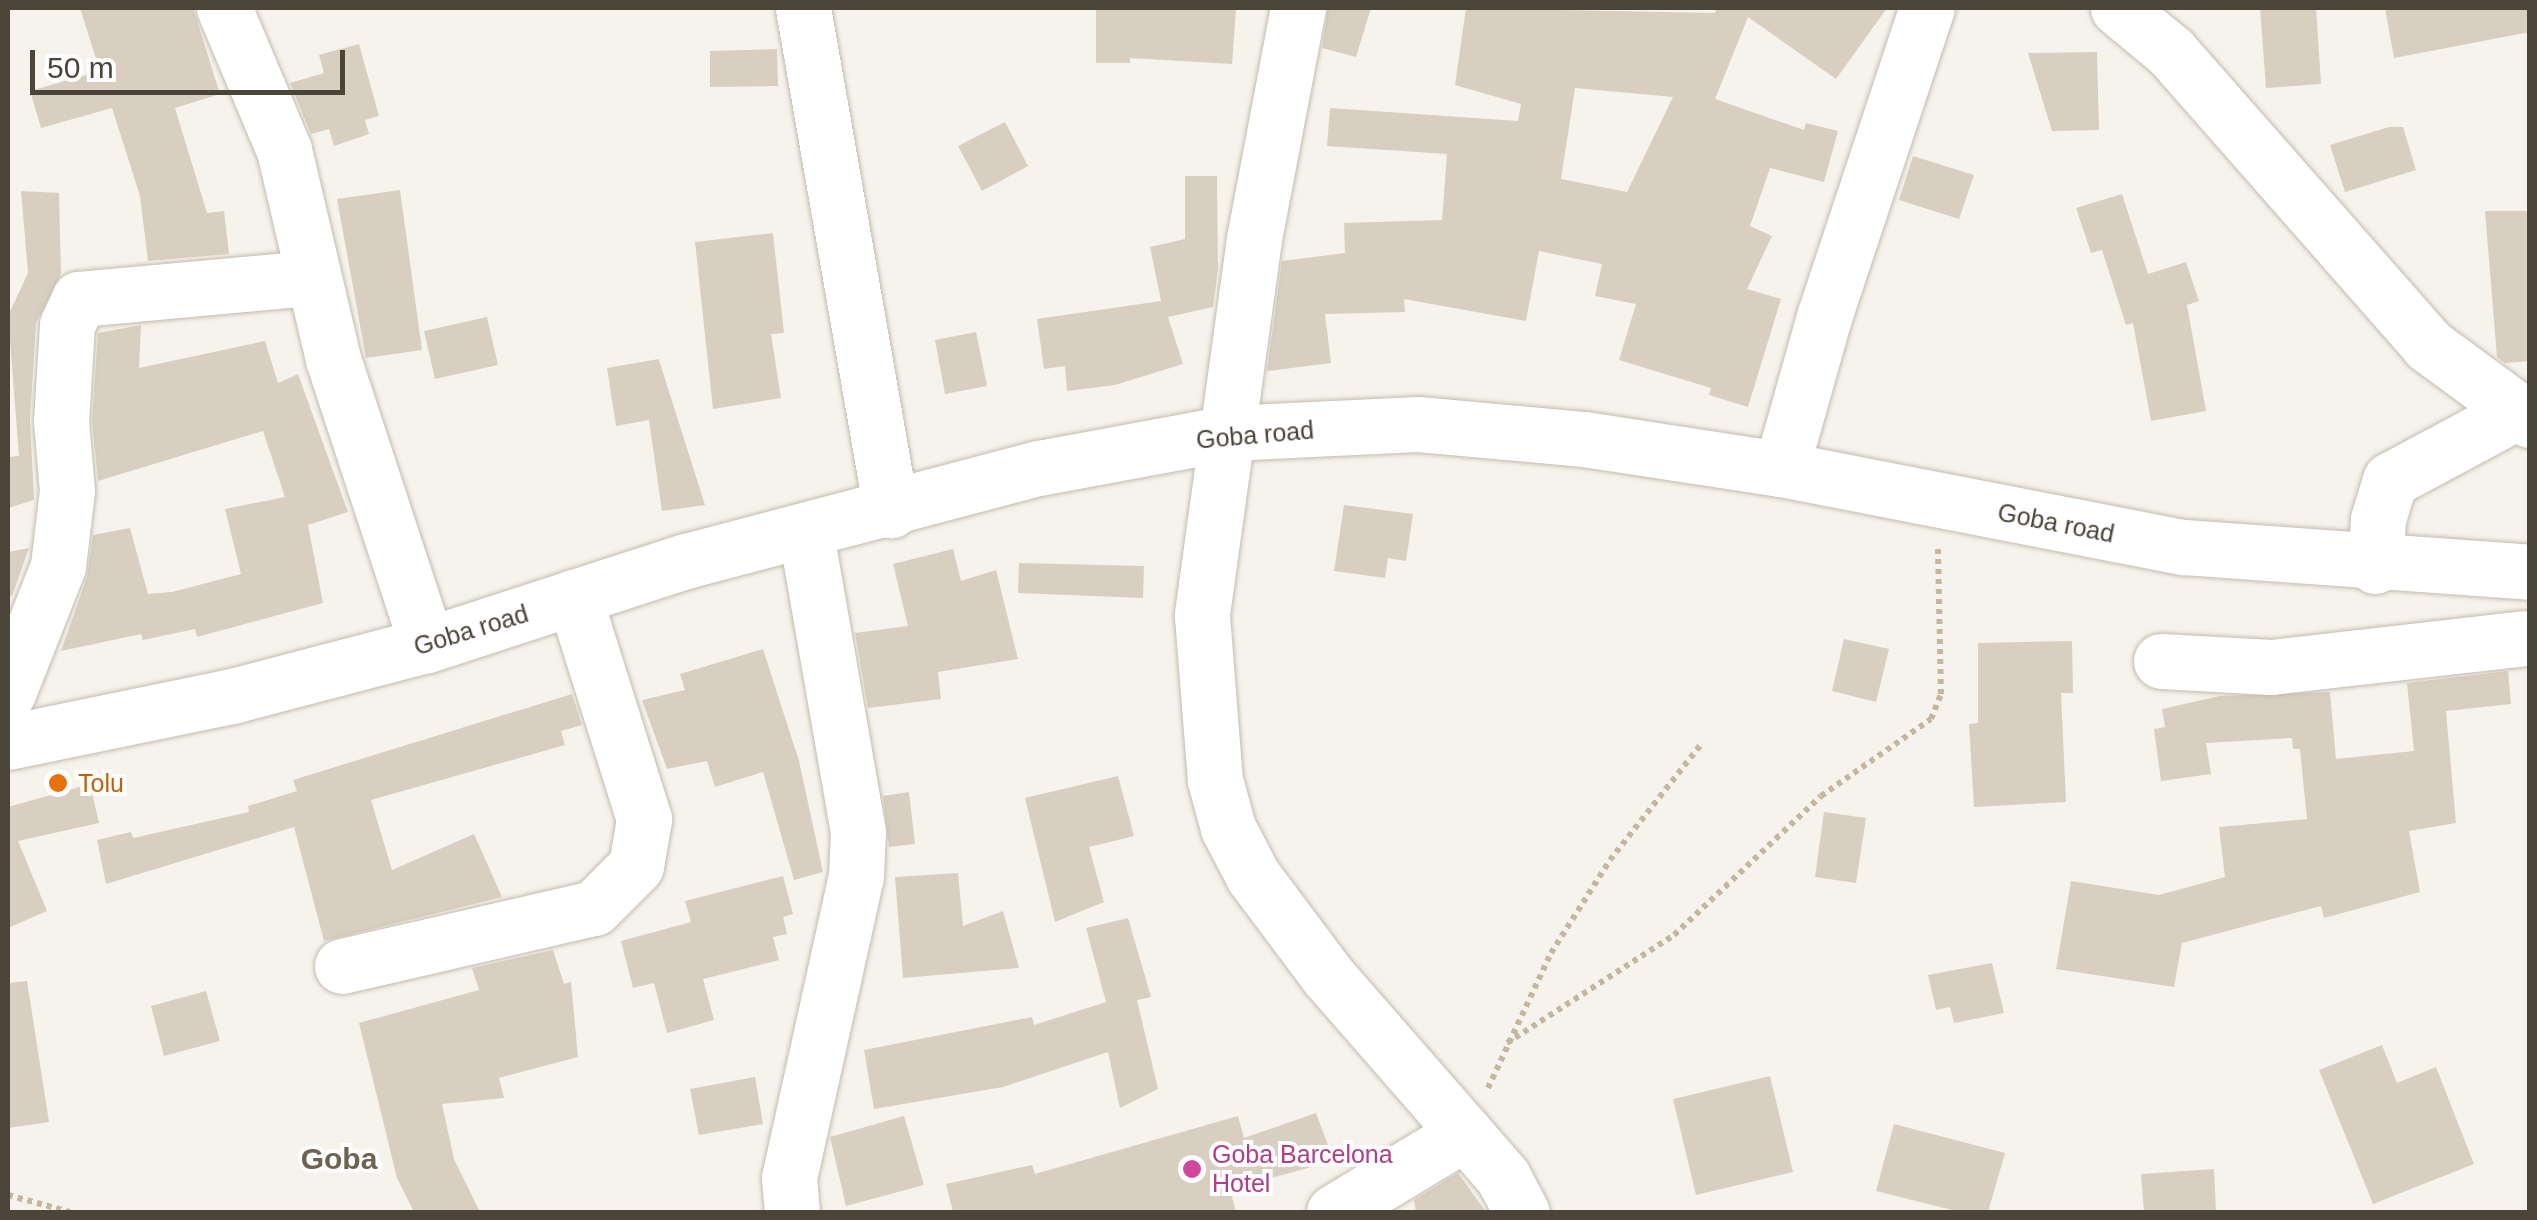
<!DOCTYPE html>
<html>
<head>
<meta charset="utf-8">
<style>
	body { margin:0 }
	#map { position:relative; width:2537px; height:1220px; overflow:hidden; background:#f6f3ec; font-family:Arial,sans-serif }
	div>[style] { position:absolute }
	.building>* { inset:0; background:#d8cfc1 }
	.path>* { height:6px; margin-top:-3px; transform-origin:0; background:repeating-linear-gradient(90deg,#c4b79f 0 5px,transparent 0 10px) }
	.roads { filter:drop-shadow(0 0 2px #c2bbae) drop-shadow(0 0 2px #c2bbae) }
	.minor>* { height:55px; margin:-27.5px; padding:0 27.5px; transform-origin:27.5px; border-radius:27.5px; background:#fff }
	.dots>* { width:28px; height:28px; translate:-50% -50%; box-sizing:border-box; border:5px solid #fff; border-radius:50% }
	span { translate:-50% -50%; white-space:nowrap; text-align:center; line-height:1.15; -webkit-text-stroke:8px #fff; paint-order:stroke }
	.street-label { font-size:25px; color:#4b4439 }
	.food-label { font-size:25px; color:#c56008 }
	.left { translate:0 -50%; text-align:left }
	.hotel-label { font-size:25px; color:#b23c85 }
	.quarter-label { font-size:30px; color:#6e6250; font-weight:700 }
	.frame { position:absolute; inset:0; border:10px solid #4b4439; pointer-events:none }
	.scale { position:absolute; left:30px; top:50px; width:315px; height:45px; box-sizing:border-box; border:5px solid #4b4439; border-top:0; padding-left:12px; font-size:30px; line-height:35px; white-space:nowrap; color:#4b4439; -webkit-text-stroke:8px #fff; paint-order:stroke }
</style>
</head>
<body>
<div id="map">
	<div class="building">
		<i style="clip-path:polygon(80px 8px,193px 8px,220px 94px,175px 108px,207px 213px,224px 211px,229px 254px,148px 261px,140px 196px,112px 108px,41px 128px,30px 91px,100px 71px)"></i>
		<i style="clip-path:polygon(1096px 8px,1236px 9px,1232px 64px,1130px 58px,1130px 63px,1096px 63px)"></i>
		<i style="clip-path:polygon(1328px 8px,1371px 8px,1356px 57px,1322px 48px)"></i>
		<i style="clip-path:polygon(evenodd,1466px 8px,1715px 13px,1717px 8px,1887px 8px,1836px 79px,1748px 17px,1715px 99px,1804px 130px,1806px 123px,1838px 131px,1824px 182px,1770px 168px,1750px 226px,1772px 236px,1747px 289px,1781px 299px,1748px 407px,1709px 395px,1711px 388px,1619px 360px,1636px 304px,1595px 296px,1602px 264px,1539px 251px,1526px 321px,1404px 299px,1405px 312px,1325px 314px,1331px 363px,1267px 371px,1282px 261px,1345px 253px,1344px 223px,1442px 220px,1447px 154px,1327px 146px,1330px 108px,1518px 121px,1521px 104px,1455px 85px,1466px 8px,1575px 88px,1673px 97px,1627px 192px,1561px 179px,1575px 88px)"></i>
		<i style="clip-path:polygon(2260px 8px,2316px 8px,2321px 84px,2266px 88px)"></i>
		<i style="clip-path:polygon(2385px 8px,2530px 8px,2530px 32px,2394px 58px)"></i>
		<i style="clip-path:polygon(359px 44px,379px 116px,365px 120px,369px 134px,334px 146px,329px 129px,311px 134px,290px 83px,324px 73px,319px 55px)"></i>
		<i style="clip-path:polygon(777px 49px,778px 86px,710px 87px,710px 51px)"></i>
		<i style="clip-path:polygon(2097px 52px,2099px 130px,2052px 131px,2028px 53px)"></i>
		<i style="clip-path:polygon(1005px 122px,1028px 166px,982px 191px,958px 146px)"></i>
		<i style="clip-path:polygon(2389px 127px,2403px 127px,2416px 170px,2345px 192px,2330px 145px)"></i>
		<i style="clip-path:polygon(1913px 156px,1974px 175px,1959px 219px,1899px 200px)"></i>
		<i style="clip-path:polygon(1185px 176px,1217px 176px,1218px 269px,1213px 307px,1168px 317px,1183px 364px,1115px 385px,1067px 391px,1065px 366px,1044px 369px,1037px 319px,1161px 301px,1150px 247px,1185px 239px)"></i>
		<i style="clip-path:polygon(400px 190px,422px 350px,366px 358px,337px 199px)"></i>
		<i style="clip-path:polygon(21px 191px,59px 193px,61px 274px,36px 323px,30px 419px,34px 500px,8px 508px,8px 457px,19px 456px,8px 316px,28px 273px)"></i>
		<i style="clip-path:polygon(2122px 194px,2148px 274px,2186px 262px,2199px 301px,2187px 305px,2206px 411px,2151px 421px,2133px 323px,2126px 325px,2102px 250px,2091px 253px,2076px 208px)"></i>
		<i style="clip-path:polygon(2485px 211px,2530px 211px,2530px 361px,2505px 363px,2497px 357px)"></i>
		<i style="clip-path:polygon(773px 233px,784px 333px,771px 334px,781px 398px,713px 409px,695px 242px)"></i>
		<i style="clip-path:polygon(487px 317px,498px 365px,435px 379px,424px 331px)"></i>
		<i style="clip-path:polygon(141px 325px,139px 368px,265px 341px,278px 383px,298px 374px,348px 512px,308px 525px,323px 603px,197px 637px,195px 629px,143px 640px,141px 634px,61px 651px,87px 577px,93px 535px,130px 528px,148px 594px,172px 592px,241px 574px,225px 509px,285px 497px,263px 431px,98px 481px,92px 421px,98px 333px)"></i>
		<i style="clip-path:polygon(976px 332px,987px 386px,945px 394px,935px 340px)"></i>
		<i style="clip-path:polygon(659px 359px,659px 360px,705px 505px,662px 511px,649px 420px,616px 426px,607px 368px)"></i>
		<i style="clip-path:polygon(1344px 505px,1413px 514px,1406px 561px,1388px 558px,1385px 578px,1334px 571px)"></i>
		<i style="clip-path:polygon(29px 548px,12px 596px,8px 597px,8px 552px)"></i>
		<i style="clip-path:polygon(953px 549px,961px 581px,996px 570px,1018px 659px,938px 672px,941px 699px,868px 708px,855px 633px,908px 626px,893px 564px)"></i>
		<i style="clip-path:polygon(1019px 563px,1144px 566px,1143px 598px,1018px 593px)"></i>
		<i style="clip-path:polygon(1844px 639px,1889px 649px,1876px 702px,1832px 691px)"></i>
		<i style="clip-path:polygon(2072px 641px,2073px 693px,2061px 693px,2066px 802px,1974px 807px,1969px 724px,1978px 723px,1978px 643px)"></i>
		<i style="clip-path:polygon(763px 649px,799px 761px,823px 872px,794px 880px,763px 772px,715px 787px,707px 761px,667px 769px,642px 700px,685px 690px,680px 674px)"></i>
		<i style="clip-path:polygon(2508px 671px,2511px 704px,2446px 711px,2456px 823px,2409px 831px,2420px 892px,2324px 918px,2321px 906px,2182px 943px,2174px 987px,2056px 969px,2071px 881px,2159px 895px,2225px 877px,2219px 827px,2307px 819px,2300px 749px,2293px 749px,2292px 738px,2206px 743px,2211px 774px,2161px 781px,2154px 729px,2165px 727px,2162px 709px,2220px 696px,2330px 692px,2336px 759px,2414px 751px,2407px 683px)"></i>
		<i style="clip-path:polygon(572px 694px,582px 725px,561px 731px,565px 745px,371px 800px,392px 870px,474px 834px,502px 897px,324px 941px,294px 827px,106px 884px,97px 840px,131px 832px,133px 838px,249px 812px,248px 806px,297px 791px,293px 780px)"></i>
		<i style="clip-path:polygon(1118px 776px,1134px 836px,1089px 847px,1104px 902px,1055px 922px,1025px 798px)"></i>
		<i style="clip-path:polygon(90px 784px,99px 823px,18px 841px,47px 911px,8px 928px,8px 807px)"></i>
		<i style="clip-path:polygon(909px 792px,915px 844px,889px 847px,883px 796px)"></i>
		<i style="clip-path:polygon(1824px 812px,1866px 818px,1856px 883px,1815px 877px)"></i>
		<i style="clip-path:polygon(958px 873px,963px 926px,1003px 911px,1019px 968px,903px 978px,895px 877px)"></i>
		<i style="clip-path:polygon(783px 876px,793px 914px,783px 917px,787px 934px,773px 937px,779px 960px,703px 979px,714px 1020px,667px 1033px,654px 983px,633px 988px,621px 941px,691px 922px,685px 901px)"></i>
		<i style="clip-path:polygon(1128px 918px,1151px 997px,1137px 1000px,1158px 1089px,1120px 1108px,1108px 1052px,1003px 1087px,874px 1109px,864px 1050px,1032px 1017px,1034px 1025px,1106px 1002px,1086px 928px)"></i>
		<i style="clip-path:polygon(553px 950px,564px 984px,571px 982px,578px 1057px,499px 1078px,504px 1098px,442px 1104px,454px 1159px,480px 1212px,414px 1212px,397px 1178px,359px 1023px,479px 990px,472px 968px)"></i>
		<i style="clip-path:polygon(1992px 963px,2004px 1013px,1954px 1023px,1950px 1007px,1936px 1010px,1928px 975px)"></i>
		<i style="clip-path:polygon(27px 981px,49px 1122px,8px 1128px,8px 983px)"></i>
		<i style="clip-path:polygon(206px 991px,220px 1041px,164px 1056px,151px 1006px)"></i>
		<i style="clip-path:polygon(2382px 1045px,2397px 1083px,2436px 1067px,2474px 1164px,2373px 1204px,2319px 1070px)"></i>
		<i style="clip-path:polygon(1770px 1076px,1793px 1172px,1696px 1195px,1673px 1099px)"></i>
		<i style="clip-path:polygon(755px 1077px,763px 1124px,699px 1135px,690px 1089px)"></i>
		<i style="clip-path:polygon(1316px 1113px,1334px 1161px,1230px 1189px,1236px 1212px,953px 1212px,946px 1184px,1032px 1165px,1035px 1174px,1238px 1116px,1244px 1138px)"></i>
		<i style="clip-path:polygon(904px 1116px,924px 1185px,846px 1206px,830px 1137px)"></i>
		<i style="clip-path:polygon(1894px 1124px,2005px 1153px,1988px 1212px,1960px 1212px,1876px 1191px)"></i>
		<i style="clip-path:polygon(2214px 1169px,2216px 1212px,2144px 1212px,2141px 1174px)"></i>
		<i style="clip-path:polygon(1458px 1173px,1486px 1212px,1416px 1212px,1414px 1200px)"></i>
	</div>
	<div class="path">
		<i style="left:1507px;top:1043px;width:199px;rotate:-32.9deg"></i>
		<i style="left:1674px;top:935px;width:202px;rotate:-43.4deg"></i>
		<i style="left:1821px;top:796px;width:134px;rotate:-35deg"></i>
		<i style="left:1931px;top:719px;width:27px;rotate:-68deg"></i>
		<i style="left:1941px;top:694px;width:146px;rotate:-91.2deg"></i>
		<i style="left:1488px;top:1088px;width:149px;rotate:-65deg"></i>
		<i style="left:1551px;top:953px;width:110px;rotate:-57.6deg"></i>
		<i style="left:1610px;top:860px;width:149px;rotate:-51.8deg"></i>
		<i style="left:8px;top:1195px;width:64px;rotate:15.3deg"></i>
	</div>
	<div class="roads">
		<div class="minor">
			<i style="left:224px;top:8px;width:154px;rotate:67.1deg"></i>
			<i style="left:284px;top:150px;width:215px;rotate:76.8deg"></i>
			<i style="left:333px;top:359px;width:301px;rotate:71.8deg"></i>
			<i style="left:803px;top:8px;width:510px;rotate:80.06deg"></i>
			<i style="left:1298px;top:8px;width:235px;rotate:100.8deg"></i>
			<i style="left:1254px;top:239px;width:381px;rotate:97.9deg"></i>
			<i style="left:1202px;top:616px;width:165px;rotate:85.5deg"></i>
			<i style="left:1215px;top:780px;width:50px;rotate:74.8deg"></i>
			<i style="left:1228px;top:828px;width:54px;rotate:62.5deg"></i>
			<i style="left:1253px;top:876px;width:124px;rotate:53.2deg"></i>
			<i style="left:1327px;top:975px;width:268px;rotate:48.9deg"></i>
			<i style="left:1503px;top:1177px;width:40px;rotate:62deg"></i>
			<i style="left:2118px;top:8px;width:69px;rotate:39.7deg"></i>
			<i style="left:2171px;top:52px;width:390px;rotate:48.7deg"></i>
			<i style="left:2428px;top:345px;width:127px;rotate:36.3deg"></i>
			<i style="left:1781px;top:469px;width:158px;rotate:-74.2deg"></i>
			<i style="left:1824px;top:317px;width:326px;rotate:-71.6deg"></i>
			<i style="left:2375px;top:566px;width:47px;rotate:-86.3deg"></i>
			<i style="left:2378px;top:519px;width:41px;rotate:-72.9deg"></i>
			<i style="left:2390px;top:480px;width:144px;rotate:-28.2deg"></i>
			<i style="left:2161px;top:661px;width:110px;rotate:3.1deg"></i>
			<i style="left:2271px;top:667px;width:255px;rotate:-6.5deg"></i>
			<i style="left:8px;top:693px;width:136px;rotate:-68.5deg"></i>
			<i style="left:58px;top:566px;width:76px;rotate:-83.2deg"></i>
			<i style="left:67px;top:491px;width:70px;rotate:-94.9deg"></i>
			<i style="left:61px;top:421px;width:96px;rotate:-86.4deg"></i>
			<i style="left:67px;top:325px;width:29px;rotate:-65deg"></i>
			<i style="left:79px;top:299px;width:233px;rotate:-5.2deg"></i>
			<i style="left:8px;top:742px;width:229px;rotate:-11.6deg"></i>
			<i style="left:232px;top:696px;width:202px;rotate:-14.7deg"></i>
			<i style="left:427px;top:645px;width:272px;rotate:-18deg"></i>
			<i style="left:686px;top:561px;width:365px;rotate:-14.8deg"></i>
			<i style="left:1039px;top:468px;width:192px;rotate:-10.5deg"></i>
			<i style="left:1228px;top:433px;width:190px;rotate:-2.7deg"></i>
			<i style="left:1418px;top:424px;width:167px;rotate:5.2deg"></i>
			<i style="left:1584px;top:439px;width:199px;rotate:8.7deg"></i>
			<i style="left:1781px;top:469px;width:410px;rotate:11deg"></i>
			<i style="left:2184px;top:547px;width:347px;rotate:4.1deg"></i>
			<i style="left:342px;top:966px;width:259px;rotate:-13deg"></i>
			<i style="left:594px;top:908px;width:59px;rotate:-45deg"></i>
			<i style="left:636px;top:866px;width:48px;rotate:-80.3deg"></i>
			<i style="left:644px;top:819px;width:233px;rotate:-107.5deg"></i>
			<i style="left:792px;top:1212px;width:34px;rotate:-95deg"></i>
			<i style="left:789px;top:1178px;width:308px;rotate:-77.5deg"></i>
			<i style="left:856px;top:877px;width:45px;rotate:-87.5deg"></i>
			<i style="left:858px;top:832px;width:303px;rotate:-99.9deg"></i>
			<i style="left:1334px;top:1212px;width:153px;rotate:-31.1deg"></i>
		</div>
	</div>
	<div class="dots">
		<i style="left:58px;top:783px;background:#e8710a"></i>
		<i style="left:1192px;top:1169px;background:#d1479c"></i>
	</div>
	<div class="street-label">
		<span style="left:1255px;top:435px;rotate:-5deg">Goba road</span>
		<span style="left:2056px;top:523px;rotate:11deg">Goba road</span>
		<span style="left:471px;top:630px;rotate:-17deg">Goba road</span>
	</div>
	<div class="food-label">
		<span class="left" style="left:78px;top:783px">Tolu</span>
	</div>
	<div class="hotel-label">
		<span class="left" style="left:1212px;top:1169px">Goba Barcelona<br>Hotel</span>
	</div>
	<div class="quarter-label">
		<span style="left:339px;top:1159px">Goba</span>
	</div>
	<div class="frame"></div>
	<div class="scale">50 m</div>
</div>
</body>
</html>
